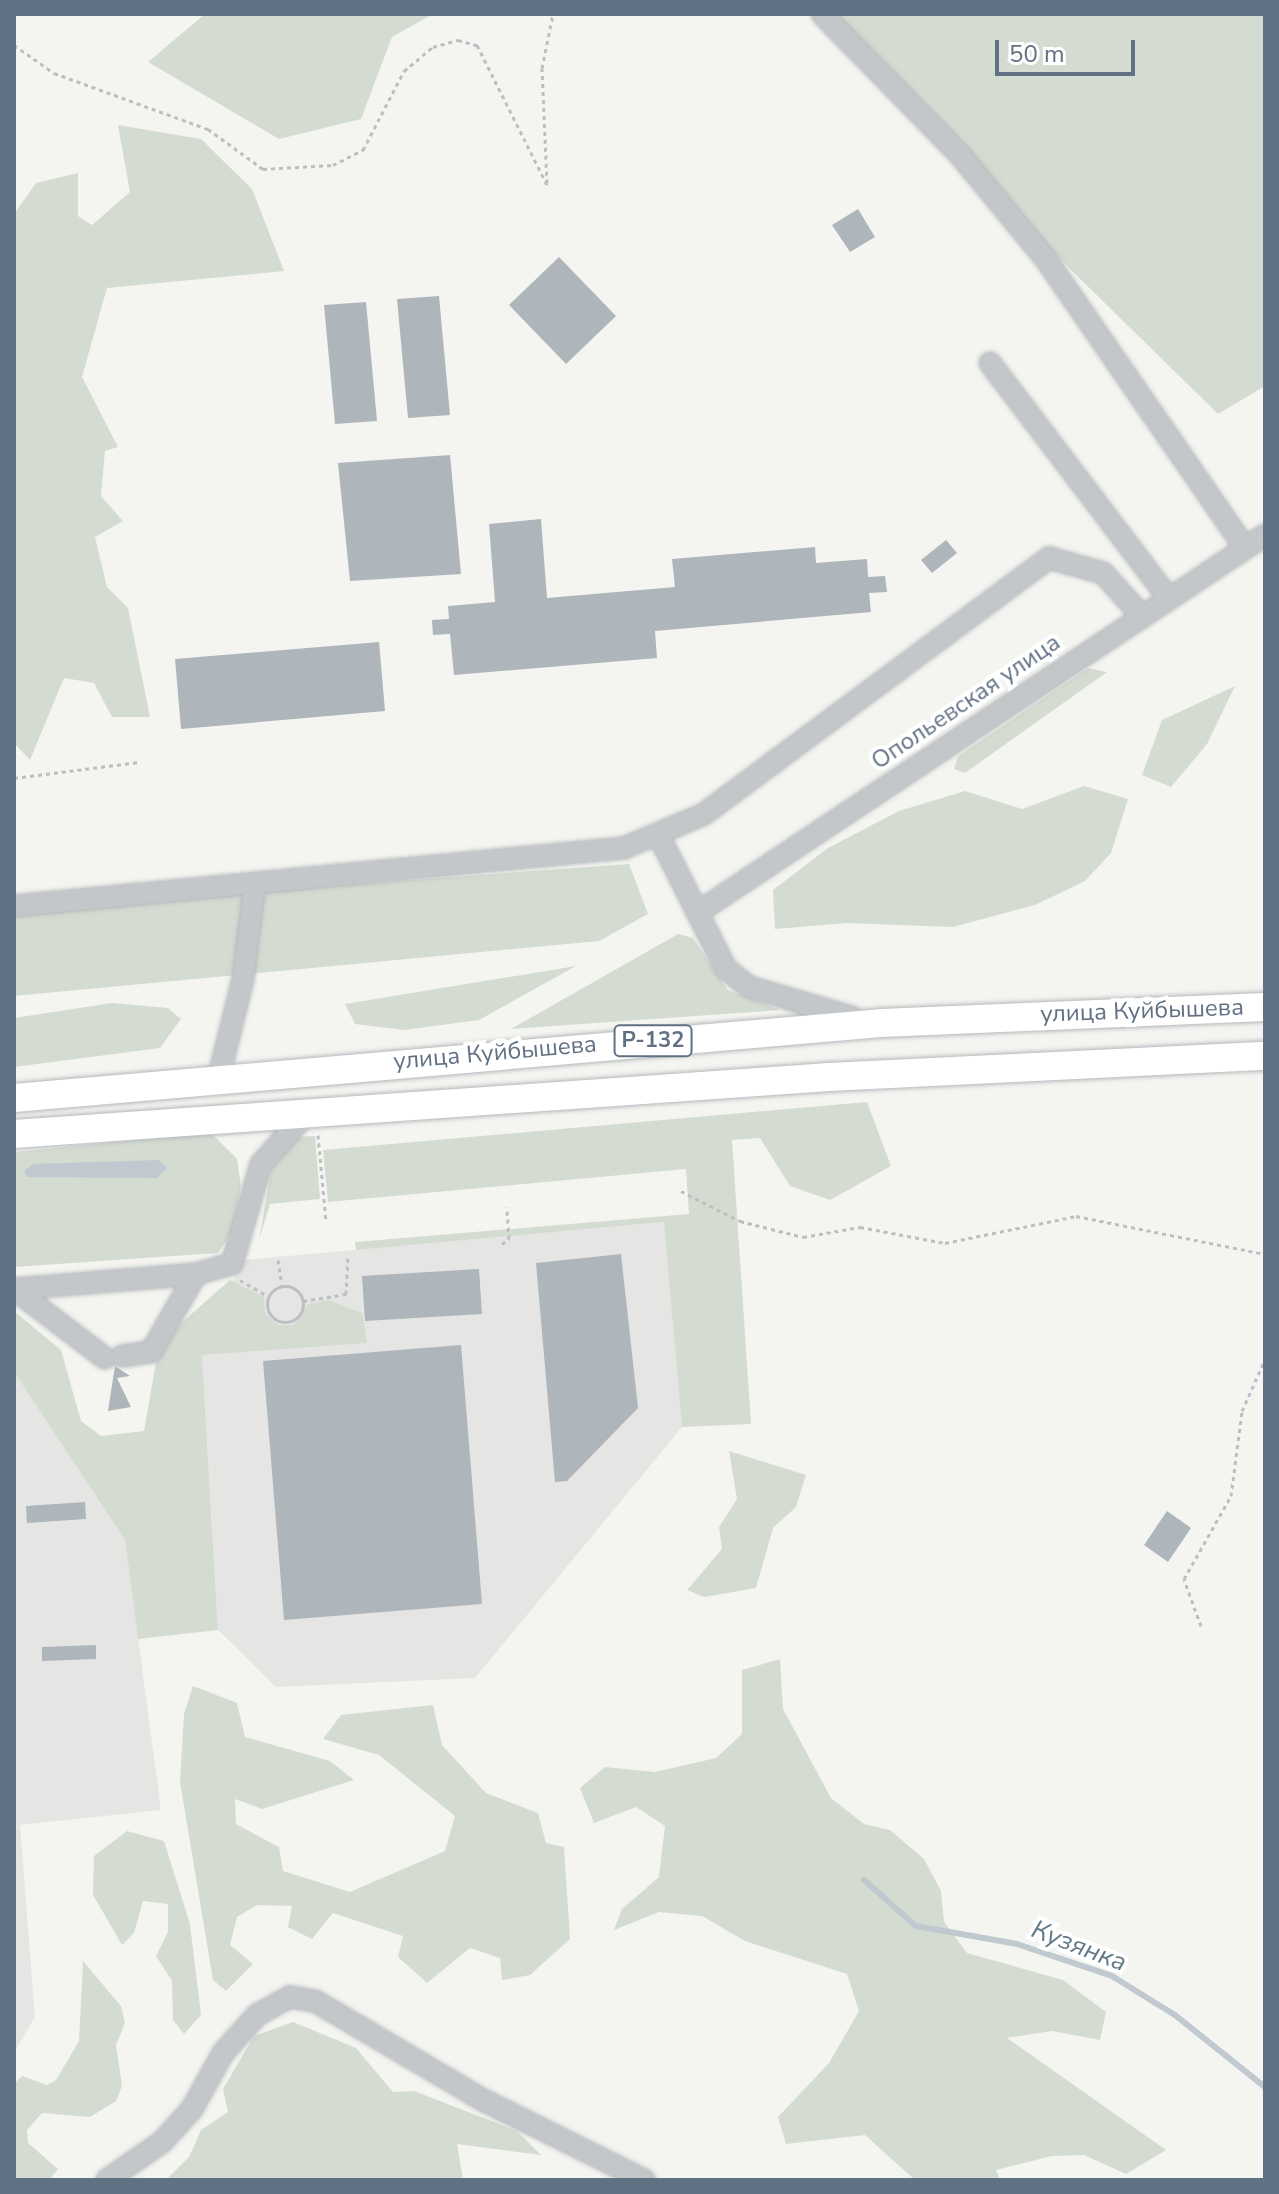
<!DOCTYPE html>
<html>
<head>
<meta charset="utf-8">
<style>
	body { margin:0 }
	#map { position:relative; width:1279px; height:2194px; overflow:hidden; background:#f4f5f0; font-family:"Nunito Sans",sans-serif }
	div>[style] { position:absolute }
	.built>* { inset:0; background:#e5e6e4 }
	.green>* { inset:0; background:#d4dcd1 }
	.water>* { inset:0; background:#bfc9cf }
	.stream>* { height:6px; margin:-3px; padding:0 3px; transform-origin:3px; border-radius:3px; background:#bfc9cf }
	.building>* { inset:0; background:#aeb5bb }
	.path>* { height:3px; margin-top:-1.5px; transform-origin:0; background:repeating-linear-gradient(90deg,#bdbec1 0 4px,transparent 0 8px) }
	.path>.ring { margin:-1.5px; padding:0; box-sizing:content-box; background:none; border:3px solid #bdbec1; border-radius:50% }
	.roads { filter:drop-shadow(0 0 2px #b5b8bc) drop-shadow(0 0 2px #b5b8bc) }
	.minor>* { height:20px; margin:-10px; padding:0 10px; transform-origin:10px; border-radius:10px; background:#c3c7ca }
	.highway>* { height:28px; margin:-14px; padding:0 14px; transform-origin:14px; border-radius:14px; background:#fff }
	span { translate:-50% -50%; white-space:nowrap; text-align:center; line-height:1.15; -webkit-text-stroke:8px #fff; paint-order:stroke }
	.shield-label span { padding:2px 6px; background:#fff; border:2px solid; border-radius:6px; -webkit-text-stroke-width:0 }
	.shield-label { font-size:22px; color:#617184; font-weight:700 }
	.street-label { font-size:24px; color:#617184 }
	.water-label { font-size:26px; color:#617a88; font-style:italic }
	.frame { position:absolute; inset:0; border:16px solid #617184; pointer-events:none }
	.scale { position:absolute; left:995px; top:40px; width:140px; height:36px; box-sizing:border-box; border:4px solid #617184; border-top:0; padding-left:10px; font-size:24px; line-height:28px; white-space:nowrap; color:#617184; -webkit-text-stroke:6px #fff; paint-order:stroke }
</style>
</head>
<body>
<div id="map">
	<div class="built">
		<i style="clip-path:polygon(665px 1222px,682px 1427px,475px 1678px,276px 1687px,218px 1630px,202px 1355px,242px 1260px)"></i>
		<i style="clip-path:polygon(14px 1372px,125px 1540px,161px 1810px,20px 1825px,35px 2017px,14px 2053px)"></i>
	</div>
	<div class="green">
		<i style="clip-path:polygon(205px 14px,433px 14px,392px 37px,361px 119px,279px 139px,148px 62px)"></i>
		<i style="clip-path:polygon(810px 14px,1265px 14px,1265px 386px,1218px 414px)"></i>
		<i style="clip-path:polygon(118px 125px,201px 139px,252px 189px,284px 271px,107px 288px,82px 377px,118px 447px,105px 451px,101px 496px,123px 521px,95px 537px,107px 587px,128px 608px,150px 717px,112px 717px,94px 683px,64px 678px,30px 760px,14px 743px,14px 214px,36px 183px,78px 173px,78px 216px,92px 225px,130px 192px)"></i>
		<i style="clip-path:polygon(1088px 668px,1107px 672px,965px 773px,954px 769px,958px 756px)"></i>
		<i style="clip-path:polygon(1235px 686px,1207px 744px,1171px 787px,1142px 775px,1162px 720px)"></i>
		<i style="clip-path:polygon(1084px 786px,1128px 799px,1111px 853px,1085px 881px,1035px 905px,953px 927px,847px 923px,775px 929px,773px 890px,828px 848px,899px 811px,965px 791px,1022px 809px)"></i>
		<i style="clip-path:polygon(629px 864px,648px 914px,599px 941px,14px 996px,14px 909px)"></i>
		<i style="clip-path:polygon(678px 934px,693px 938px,728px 990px,780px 1010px,511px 1029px)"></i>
		<i style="clip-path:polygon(576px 966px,479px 1020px,404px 1030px,355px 1024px,345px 1004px)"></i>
		<i style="clip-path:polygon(112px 1003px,168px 1008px,181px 1019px,160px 1048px,14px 1067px,14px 1018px)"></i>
		<i style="clip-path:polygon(867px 1102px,891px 1166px,830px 1200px,790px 1186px,760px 1138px,732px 1140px,751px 1424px,682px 1427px,664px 1222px,356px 1250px,355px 1242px,689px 1214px,686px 1169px,328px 1202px,323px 1150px)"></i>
		<i style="clip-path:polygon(211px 1133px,237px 1159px,241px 1187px,232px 1232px,218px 1253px,14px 1267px,14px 1152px)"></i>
		<i style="clip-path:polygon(315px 1136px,320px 1199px,270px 1204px,259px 1240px,273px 1158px,293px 1137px)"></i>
		<i style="clip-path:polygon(230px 1280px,264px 1297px,265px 1313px,278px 1325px,293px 1325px,308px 1304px,329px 1300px,362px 1313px,367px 1343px,202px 1355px,218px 1630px,138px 1639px,125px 1540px,14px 1372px,14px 1311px,61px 1350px,81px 1421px,101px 1436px,144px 1431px,156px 1363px,171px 1332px)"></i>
		<i style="clip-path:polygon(729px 1451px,806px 1475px,796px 1507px,773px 1528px,756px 1588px,704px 1597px,687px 1590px,722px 1549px,719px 1527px,737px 1499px)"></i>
		<i style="clip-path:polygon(780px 1659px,783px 1709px,831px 1798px,864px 1824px,890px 1830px,924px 1859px,941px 1891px,944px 1922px,967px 1953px,1063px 1980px,1106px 2012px,1100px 2040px,1052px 2031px,1007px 2038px,1166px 2150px,1126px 2174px,1084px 2155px,1052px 2156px,996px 2170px,1000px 2180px,915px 2180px,865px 2135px,786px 2144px,778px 2117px,829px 2063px,859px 2011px,847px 1974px,745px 1941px,702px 1916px,659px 1912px,614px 1930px,622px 1909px,659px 1877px,665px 1826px,636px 1807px,594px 1823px,580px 1788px,605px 1767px,655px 1772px,716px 1758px,742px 1734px,742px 1670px)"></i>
		<i style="clip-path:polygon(193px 1686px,237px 1703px,245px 1737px,330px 1761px,354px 1780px,262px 1809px,235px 1799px,236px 1824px,279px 1847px,283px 1871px,350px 1892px,445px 1851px,455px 1816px,379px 1755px,323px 1739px,341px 1715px,433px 1705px,442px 1745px,486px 1793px,538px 1813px,546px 1843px,564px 1847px,570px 1939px,530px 1975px,502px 1980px,500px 1958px,470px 1948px,427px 1983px,398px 1957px,403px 1936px,333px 1913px,312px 1939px,288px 1927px,292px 1906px,257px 1905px,237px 1917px,230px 1945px,253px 1964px,226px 1991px,213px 1980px,180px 1782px,184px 1714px)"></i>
		<i style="clip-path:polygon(127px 1831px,164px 1841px,190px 1924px,201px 2015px,184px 2034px,173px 2020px,172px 1981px,156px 1956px,168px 1932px,168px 1904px,143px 1901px,134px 1933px,122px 1945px,93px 1895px,94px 1856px)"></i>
		<i style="clip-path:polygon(83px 1961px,121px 2006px,125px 2023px,116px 2045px,122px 2086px,116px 2101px,90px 2117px,42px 2113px,27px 2130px,28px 2143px,58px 2169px,49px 2180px,14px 2180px,14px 2084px,22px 2076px,47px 2085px,56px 2080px,79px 2041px)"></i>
		<i style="clip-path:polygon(293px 2022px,356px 2048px,393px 2092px,414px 2091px,517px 2131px,541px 2155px,457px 2144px,463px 2180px,166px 2180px,189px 2157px,201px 2130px,228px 2112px,223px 2089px,254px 2036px)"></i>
	</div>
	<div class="water">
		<i style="clip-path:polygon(159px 1160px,167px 1168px,157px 1178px,27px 1177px,24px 1171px,33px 1164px)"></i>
	</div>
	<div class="stream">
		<i style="left:864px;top:1880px;width:69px;rotate:41.5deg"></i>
		<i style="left:916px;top:1926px;width:103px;rotate:10.1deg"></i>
		<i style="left:1017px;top:1944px;width:100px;rotate:18.6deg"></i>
		<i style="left:1112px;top:1976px;width:74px;rotate:31.8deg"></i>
		<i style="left:1175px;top:2015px;width:115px;rotate:38.7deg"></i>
	</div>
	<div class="building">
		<i style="clip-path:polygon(858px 209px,875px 237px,850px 252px,832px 225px)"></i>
		<i style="clip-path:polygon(559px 257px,616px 316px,566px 364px,509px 305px)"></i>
		<i style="clip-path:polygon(439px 296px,450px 415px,408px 418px,397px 299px)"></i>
		<i style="clip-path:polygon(366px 302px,377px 421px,335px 424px,324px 305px)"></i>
		<i style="clip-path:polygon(450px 455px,461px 574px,350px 581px,338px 463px)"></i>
		<i style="clip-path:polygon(541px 519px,547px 598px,675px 587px,672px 559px,815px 547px,816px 563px,867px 559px,868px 577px,885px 576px,887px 592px,869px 593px,871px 612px,655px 631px,657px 658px,454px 675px,450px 634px,433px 635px,432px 620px,449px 619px,448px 606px,495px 602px,489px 524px)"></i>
		<i style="clip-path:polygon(946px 540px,957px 553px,932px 573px,921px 560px)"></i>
		<i style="clip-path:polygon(379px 642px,385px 711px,181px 729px,175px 659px)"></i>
		<i style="clip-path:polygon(621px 1254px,638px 1408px,567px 1481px,555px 1482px,536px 1263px)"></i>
		<i style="clip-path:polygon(479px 1269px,482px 1314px,365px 1321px,362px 1276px)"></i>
		<i style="clip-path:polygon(461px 1345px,482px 1604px,284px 1620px,263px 1361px)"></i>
		<i style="clip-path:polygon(115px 1366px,130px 1376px,117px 1378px,131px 1407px,108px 1411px)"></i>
		<i style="clip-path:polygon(85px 1502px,86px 1519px,27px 1523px,26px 1506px)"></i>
		<i style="clip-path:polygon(1167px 1511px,1191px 1528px,1168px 1562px,1144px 1545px)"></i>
		<i style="clip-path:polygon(96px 1645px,96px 1659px,42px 1661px,42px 1647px)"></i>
	</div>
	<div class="path">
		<i style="left:14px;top:45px;width:49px;rotate:35deg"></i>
		<i style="left:54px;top:73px;width:164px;rotate:20deg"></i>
		<i style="left:208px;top:129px;width:68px;rotate:36deg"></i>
		<i style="left:263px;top:169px;width:70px;rotate:-3.3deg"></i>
		<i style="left:333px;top:165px;width:34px;rotate:-27deg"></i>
		<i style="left:363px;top:150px;width:89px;rotate:-62.6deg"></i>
		<i style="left:404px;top:71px;width:38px;rotate:-40deg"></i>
		<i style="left:433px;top:47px;width:26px;rotate:-16deg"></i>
		<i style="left:458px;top:40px;width:20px;rotate:15deg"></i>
		<i style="left:477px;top:45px;width:159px;rotate:63.4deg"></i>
		<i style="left:547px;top:183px;width:115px;rotate:-92.5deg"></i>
		<i style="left:542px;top:68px;width:55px;rotate:-78.5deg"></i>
		<i style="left:14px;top:778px;width:126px;rotate:-7.3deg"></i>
		<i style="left:318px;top:1135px;width:86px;rotate:84.7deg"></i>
		<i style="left:681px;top:1191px;width:66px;rotate:27deg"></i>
		<i style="left:740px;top:1221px;width:65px;rotate:14.3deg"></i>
		<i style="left:803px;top:1237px;width:58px;rotate:-10deg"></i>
		<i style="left:860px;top:1227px;width:86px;rotate:10.7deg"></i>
		<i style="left:945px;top:1243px;width:134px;rotate:-11.6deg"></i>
		<i style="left:1076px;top:1216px;width:193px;rotate:11.4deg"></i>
		<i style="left:502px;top:1244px;width:9px;rotate:-36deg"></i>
		<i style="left:509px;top:1239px;width:32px;rotate:-94deg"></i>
		<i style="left:278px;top:1260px;width:24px;rotate:81deg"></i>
		<i style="left:240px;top:1280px;width:32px;rotate:30deg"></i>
		<i class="ring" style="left:267px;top:1286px;width:33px;height:33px"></i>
		<i style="left:303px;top:1301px;width:44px;rotate:-9.2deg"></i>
		<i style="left:346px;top:1294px;width:39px;rotate:-87deg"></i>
		<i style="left:1201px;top:1626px;width:50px;rotate:-109.9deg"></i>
		<i style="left:1184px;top:1579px;width:95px;rotate:-60.5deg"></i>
		<i style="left:1231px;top:1496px;width:86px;rotate:-82.6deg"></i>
		<i style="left:1242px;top:1411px;width:57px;rotate:-66.1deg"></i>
	</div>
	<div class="roads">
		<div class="minor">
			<i style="left:822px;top:14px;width:197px;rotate:45.6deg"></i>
			<i style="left:960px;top:155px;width:134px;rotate:50.5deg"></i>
			<i style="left:1045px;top:258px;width:352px;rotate:55.4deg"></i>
			<i style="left:990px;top:363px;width:296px;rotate:52.8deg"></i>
			<i style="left:659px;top:836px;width:149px;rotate:63.3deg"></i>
			<i style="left:726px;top:969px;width:29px;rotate:38deg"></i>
			<i style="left:749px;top:987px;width:109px;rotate:16.4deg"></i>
			<i style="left:14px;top:906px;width:613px;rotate:-5.43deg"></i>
			<i style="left:624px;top:848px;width:87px;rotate:-23deg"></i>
			<i style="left:704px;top:814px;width:430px;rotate:-36.6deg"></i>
			<i style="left:1049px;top:558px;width:56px;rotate:15.5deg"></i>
			<i style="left:1103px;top:573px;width:58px;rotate:47.8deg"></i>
			<i style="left:697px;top:913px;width:682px;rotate:-33.64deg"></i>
			<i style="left:219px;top:1076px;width:100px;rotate:-76.1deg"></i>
			<i style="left:243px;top:979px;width:97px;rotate:-82.9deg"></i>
			<i style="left:14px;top:1289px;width:183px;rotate:-4.7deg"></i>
			<i style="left:196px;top:1274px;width:37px;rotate:-16deg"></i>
			<i style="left:232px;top:1264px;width:104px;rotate:-73.8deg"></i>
			<i style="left:261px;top:1164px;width:70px;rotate:-47.9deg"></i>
			<i style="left:14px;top:1289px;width:114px;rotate:37.2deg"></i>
			<i style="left:122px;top:1356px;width:29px;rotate:-8deg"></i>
			<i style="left:151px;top:1352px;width:90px;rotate:-60deg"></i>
			<i style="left:107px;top:2180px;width:67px;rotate:-34.6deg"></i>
			<i style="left:162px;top:2142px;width:45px;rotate:-47.7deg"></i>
			<i style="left:192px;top:2109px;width:64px;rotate:-61deg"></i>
			<i style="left:223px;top:2053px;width:51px;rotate:-48.2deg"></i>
			<i style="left:257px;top:2015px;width:38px;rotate:-29deg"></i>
			<i style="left:290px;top:1997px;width:25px;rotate:9deg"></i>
			<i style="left:315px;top:2001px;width:197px;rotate:30.5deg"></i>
			<i style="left:485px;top:2101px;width:178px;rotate:26.4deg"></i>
		</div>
		<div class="highway">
			<i style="left:14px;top:1098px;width:870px;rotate:-4.94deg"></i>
			<i style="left:881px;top:1023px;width:384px;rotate:-2.4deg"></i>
			<i style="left:14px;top:1134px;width:817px;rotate:-4deg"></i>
			<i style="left:829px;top:1077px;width:437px;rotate:-2.8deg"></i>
		</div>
	</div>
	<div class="shield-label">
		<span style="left:653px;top:1041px">Р-132</span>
	</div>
	<div class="street-label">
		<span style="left:966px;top:702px;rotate:-34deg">Опольевская улица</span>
		<span style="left:1142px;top:1011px;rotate:-2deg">улица Куйбышева</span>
		<span style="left:495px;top:1053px;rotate:-5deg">улица Куйбышева</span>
	</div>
	<div class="water-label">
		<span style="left:1079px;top:1946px;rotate:21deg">Кузянка</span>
	</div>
	<div class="frame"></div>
	<div class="scale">50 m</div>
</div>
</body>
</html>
